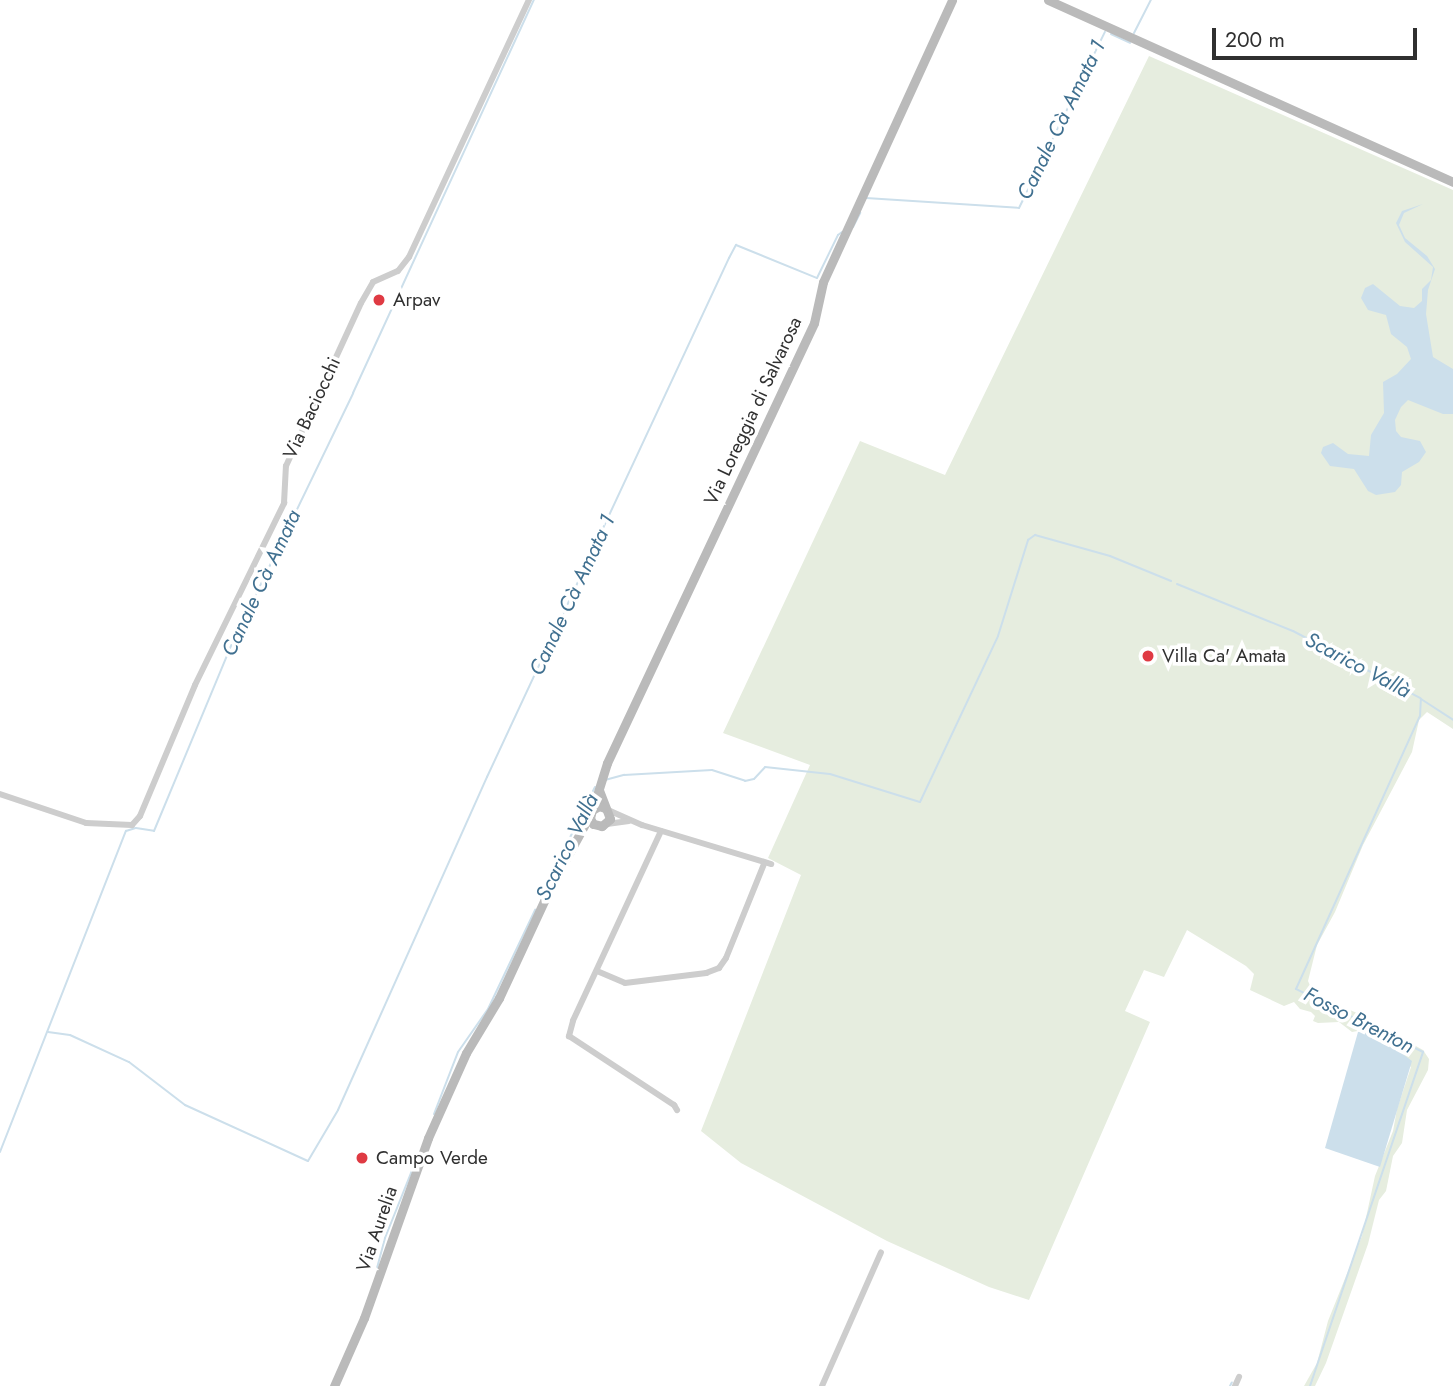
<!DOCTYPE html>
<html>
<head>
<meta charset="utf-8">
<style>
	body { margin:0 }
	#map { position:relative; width:1453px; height:1386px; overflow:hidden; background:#fff; font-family:Jost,sans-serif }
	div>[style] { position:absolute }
	.green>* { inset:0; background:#e6eddf }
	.water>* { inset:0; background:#ccdfeb }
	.stream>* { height:2px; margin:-1px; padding:0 1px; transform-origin:1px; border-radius:1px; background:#ccdfeb }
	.street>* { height:6px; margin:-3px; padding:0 3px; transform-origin:3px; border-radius:3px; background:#cdcdcd }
	.secondary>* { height:9px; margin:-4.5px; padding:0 4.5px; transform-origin:4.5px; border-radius:4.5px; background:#bababa }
	.dots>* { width:19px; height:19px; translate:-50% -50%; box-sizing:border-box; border:4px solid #fff; border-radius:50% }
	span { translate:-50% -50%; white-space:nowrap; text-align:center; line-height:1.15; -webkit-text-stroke:7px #fff; paint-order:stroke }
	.poi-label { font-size:19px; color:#303030 }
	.left { translate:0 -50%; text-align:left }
	.street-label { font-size:19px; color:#303030 }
	.water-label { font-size:21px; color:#407090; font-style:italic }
	.scale { position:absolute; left:1212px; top:28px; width:205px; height:32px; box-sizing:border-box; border:4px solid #303030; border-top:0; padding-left:9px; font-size:21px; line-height:24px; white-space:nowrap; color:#303030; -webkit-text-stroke:5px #fff; paint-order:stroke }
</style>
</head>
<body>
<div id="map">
	<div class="green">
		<i style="clip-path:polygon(1149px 56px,1453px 190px,1453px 729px,1427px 712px,1419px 720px,1412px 752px,1363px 845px,1335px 912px,1317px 945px,1308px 981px,1313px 992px,1321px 998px,1357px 1013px,1423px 1050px,1429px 1059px,1428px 1070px,1407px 1110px,1402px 1143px,1393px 1156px,1386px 1191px,1379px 1200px,1368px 1244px,1326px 1363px,1315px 1386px,1304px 1386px,1317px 1363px,1328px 1321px,1362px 1236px,1375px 1176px,1393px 1131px,1397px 1109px,1411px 1067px,1369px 1029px,1352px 1032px,1339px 1022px,1318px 1023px,1313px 1021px,1315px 1016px,1311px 1012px,1300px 1009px,1294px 1002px,1284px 1006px,1250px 990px,1254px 974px,1246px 966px,1187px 930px,1164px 977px,1144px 970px,1125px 1011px,1150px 1022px,1029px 1300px,989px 1287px,887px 1241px,741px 1163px,701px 1131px,801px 875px,768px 858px,810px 765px,723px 733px,860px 441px,945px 475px)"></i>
	</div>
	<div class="water">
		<i style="clip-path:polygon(1423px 204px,1404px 213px,1399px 225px,1405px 238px,1427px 256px,1435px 269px,1428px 290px,1426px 314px,1433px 357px,1453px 369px,1453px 414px,1443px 414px,1408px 400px,1401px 407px,1395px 420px,1396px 431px,1401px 437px,1420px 441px,1426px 452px,1419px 462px,1402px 472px,1401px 485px,1395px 492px,1376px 495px,1368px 491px,1354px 469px,1330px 466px,1321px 453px,1323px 447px,1333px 443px,1348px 454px,1369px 456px,1371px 435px,1384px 413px,1383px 382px,1397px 374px,1411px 359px,1407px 347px,1391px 334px,1386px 315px,1368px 310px,1361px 298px,1365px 288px,1373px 284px,1400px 306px,1414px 308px,1422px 301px,1422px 289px,1431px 280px,1433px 267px,1405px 242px,1396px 223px,1402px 211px)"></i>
		<i style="clip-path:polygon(1369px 1029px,1412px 1061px,1380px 1167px,1325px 1148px,1358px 1032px)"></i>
	</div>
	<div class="stream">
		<i style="left:1134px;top:33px;width:37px;rotate:-63deg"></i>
		<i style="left:1111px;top:34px;width:21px;rotate:25deg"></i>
		<i style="left:866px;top:198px;width:153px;rotate:3.7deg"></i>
		<i style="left:1019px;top:208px;width:196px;rotate:-64deg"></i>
		<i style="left:853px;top:227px;width:16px;rotate:-63deg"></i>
		<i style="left:1177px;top:584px;width:125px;rotate:22.1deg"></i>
		<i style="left:1293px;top:631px;width:144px;rotate:27.8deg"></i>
		<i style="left:605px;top:780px;width:20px;rotate:-15deg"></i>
		<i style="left:624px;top:775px;width:88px;rotate:-3.3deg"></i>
		<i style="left:712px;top:770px;width:35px;rotate:18deg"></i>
		<i style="left:745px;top:781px;width:9px;rotate:-13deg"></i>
		<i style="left:754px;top:779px;width:16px;rotate:-47deg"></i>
		<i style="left:765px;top:767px;width:65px;rotate:6.1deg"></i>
		<i style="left:830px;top:774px;width:94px;rotate:17.3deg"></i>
		<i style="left:920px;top:802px;width:183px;rotate:-64.8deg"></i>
		<i style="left:998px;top:636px;width:101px;rotate:-72.6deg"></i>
		<i style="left:1028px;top:540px;width:9px;rotate:-36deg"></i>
		<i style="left:1035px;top:535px;width:78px;rotate:15.6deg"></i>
		<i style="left:1110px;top:556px;width:66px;rotate:22.3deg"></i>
		<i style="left:548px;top:882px;width:106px;rotate:-63.7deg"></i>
		<i style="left:48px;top:1032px;width:22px;rotate:8deg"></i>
		<i style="left:70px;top:1035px;width:65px;rotate:24.6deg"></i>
		<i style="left:129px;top:1062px;width:71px;rotate:37.5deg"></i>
		<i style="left:185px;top:1105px;width:135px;rotate:24.5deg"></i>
		<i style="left:308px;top:1161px;width:59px;rotate:-59.5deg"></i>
		<i style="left:338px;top:1110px;width:365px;rotate:-65.9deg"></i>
		<i style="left:487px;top:777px;width:573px;rotate:-65deg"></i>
		<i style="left:729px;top:258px;width:15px;rotate:-62deg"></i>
		<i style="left:736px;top:245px;width:87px;rotate:22.2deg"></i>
		<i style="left:817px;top:278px;width:48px;rotate:-64deg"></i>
		<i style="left:838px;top:235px;width:5px;rotate:-37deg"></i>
		<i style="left:434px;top:1114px;width:66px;rotate:-68.8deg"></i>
		<i style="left:458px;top:1052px;width:52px;rotate:-55.1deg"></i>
		<i style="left:488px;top:1009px;width:110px;rotate:-64.6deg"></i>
		<i style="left:0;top:1152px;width:345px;rotate:-68.6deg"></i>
		<i style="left:126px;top:831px;width:10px;rotate:-17deg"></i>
		<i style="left:136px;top:828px;width:18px;rotate:9deg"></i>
		<i style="left:154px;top:831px;width:198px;rotate:-67.4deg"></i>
		<i style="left:230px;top:648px;width:283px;rotate:-64.2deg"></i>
		<i style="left:353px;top:393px;width:433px;rotate:-65.3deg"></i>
		<i style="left:377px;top:1268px;width:31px;rotate:-75deg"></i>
		<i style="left:385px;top:1238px;width:75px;rotate:-68.2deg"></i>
		<i style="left:1230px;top:1386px;width:4px;rotate:-63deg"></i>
		<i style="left:1310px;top:1386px;width:353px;rotate:-71.3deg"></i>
		<i style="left:1423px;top:1052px;width:142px;rotate:-153.6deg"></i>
		<i style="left:1296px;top:989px;width:300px;rotate:-65.6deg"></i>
		<i style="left:1420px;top:716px;width:17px;rotate:-87deg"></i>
		<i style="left:1421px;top:699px;width:38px;rotate:33deg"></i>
	</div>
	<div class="street">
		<i style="left:0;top:794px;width:91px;rotate:18.6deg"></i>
		<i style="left:86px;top:823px;width:46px;rotate:2.5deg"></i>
		<i style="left:132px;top:825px;width:12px;rotate:-48deg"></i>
		<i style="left:140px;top:816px;width:142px;rotate:-67.2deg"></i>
		<i style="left:195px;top:685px;width:203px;rotate:-63.9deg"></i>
		<i style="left:284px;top:503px;width:37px;rotate:-87deg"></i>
		<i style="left:286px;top:466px;width:179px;rotate:-65.3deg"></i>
		<i style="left:361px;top:303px;width:24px;rotate:-60deg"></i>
		<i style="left:373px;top:282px;width:27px;rotate:-24deg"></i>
		<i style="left:398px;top:271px;width:18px;rotate:-52deg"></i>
		<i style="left:409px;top:257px;width:284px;rotate:-65deg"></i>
		<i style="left:608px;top:810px;width:37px;rotate:24deg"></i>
		<i style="left:642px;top:825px;width:135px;rotate:16.8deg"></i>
		<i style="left:607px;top:824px;width:22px;rotate:-8deg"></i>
		<i style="left:661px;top:831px;width:209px;rotate:114.9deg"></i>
		<i style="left:573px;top:1021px;width:16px;rotate:105deg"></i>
		<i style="left:569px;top:1036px;width:126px;rotate:33.3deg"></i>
		<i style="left:674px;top:1105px;width:6px;rotate:59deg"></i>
		<i style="left:597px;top:971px;width:30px;rotate:23deg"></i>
		<i style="left:625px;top:983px;width:82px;rotate:-7deg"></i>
		<i style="left:706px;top:973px;width:14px;rotate:-21deg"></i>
		<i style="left:719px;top:968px;width:12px;rotate:-55deg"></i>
		<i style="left:726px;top:958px;width:101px;rotate:-68deg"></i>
		<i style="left:822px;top:1386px;width:146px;rotate:-66.2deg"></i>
		<i style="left:1235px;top:1386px;width:10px;rotate:-66deg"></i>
	</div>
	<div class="secondary">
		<i style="left:1048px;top:0;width:444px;rotate:24.2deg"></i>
		<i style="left:599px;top:790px;width:31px;rotate:69deg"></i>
		<i style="left:610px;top:819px;width:11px;rotate:139deg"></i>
		<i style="left:602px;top:826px;width:9px;rotate:-167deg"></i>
		<i style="left:593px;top:824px;width:7px;rotate:-117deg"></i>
		<i style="left:590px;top:818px;width:8px;rotate:-76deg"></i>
		<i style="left:592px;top:810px;width:8px;rotate:-30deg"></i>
		<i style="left:599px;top:806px;width:6px;rotate:18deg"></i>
		<i style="left:593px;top:808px;width:47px;rotate:-72.7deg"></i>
		<i style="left:607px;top:763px;width:486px;rotate:-64.8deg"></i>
		<i style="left:814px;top:323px;width:42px;rotate:-77.6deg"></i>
		<i style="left:823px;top:282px;width:310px;rotate:-65.4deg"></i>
		<i style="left:334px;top:1386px;width:74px;rotate:-66.2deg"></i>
		<i style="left:364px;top:1318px;width:191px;rotate:-70.4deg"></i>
		<i style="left:428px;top:1138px;width:93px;rotate:-65.9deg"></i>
		<i style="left:466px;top:1053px;width:64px;rotate:-59deg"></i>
		<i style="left:499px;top:998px;width:121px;rotate:-65.1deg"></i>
		<i style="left:550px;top:888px;width:83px;rotate:-61.3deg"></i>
	</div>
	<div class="dots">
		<i style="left:379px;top:300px;background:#df3a43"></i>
		<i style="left:1148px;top:656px;background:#df3a43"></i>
		<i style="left:362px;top:1158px;background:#df3a43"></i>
	</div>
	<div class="poi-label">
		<span class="left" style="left:393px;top:300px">Arpav</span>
		<span class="left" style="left:1162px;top:656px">Villa Ca' Amata</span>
		<span class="left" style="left:376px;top:1158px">Campo Verde</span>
	</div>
	<div class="street-label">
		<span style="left:312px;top:408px;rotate:-65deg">Via Baciocchi</span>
		<span style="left:753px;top:411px;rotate:-65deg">Via Loreggia di Salvarosa</span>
		<span style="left:377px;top:1229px;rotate:-71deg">Via Aurelia</span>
	</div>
	<div class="water-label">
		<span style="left:1061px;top:120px;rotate:-64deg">Canale Cà Amata 1</span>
		<span style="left:261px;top:583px;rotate:-65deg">Canale Cà Amata</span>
		<span style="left:572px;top:595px;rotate:-65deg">Canale Cà Amata 1</span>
		<span style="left:1358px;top:665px;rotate:28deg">Scarico Vallà</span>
		<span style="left:567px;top:847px;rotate:-64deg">Scarico Vallà</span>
		<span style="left:1359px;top:1020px;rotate:27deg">Fosso Brenton</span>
	</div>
	<div class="scale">200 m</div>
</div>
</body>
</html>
